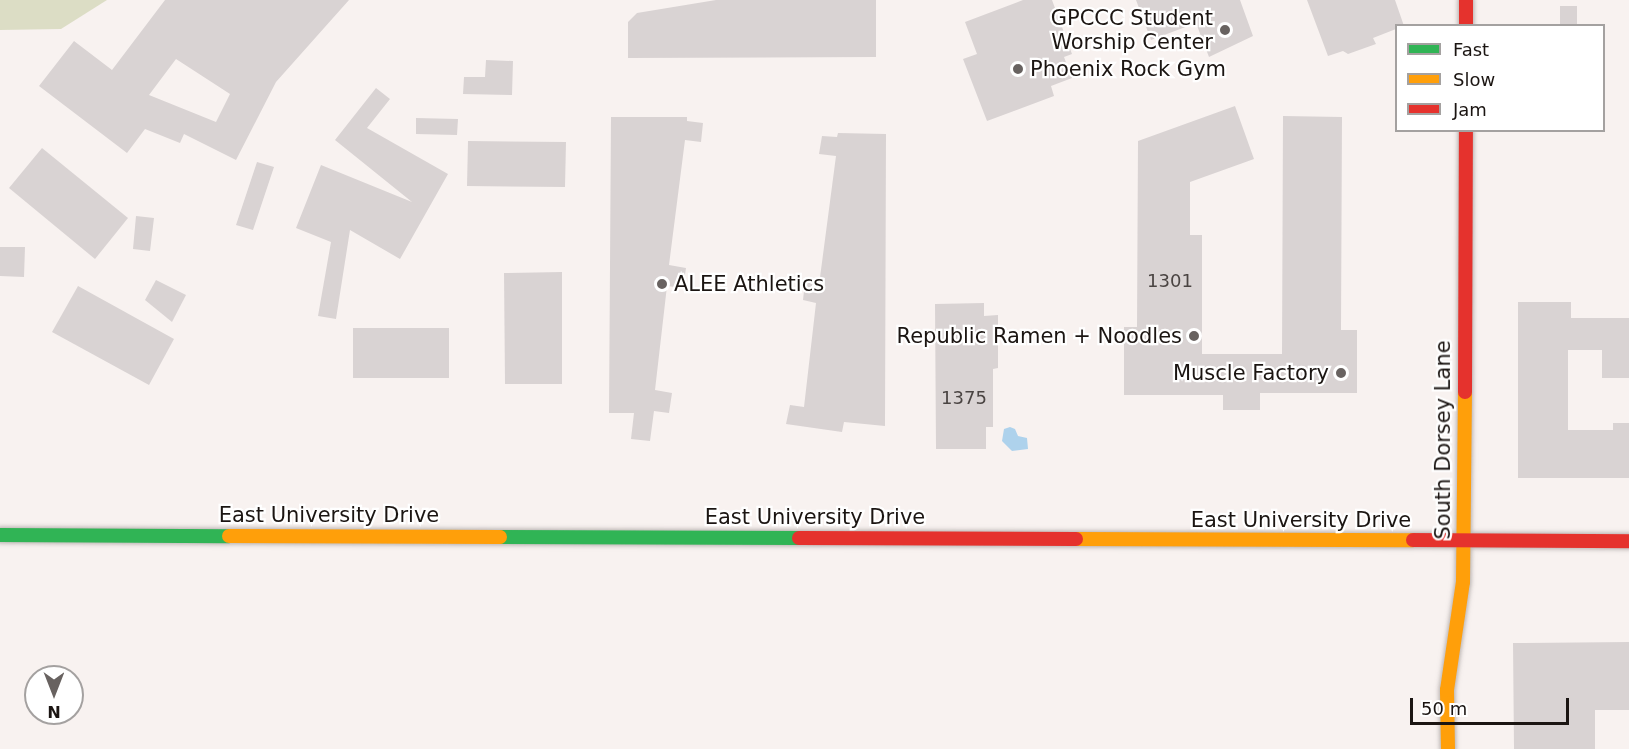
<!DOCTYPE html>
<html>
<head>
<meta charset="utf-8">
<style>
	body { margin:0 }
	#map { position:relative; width:1629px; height:749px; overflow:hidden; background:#f8f2f0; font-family:"DejaVu Sans",sans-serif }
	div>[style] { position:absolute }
	.green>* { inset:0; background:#dcddc5 }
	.water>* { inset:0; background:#aed2ec }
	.building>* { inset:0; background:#d9d3d3 }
	.roads { filter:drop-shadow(0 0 2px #bdb7b5) drop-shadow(0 0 2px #bdb7b5) }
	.fast>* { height:14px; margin:-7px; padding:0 7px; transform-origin:7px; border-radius:7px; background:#30b455 }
	.slow>* { height:14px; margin:-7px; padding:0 7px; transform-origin:7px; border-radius:7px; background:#ff9f0a }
	.jam>* { height:14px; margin:-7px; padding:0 7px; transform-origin:7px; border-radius:7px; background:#e5322d }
	.dots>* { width:16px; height:16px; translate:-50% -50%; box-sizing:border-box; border:3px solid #fff; border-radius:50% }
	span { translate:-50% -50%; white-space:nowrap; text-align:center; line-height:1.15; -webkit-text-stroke:4.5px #fff; paint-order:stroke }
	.number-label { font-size:18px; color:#4a4442 }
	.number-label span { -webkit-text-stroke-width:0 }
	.poi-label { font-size:21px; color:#1b1512 }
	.right { translate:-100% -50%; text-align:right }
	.left { translate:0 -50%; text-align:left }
	.street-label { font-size:21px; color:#1b1512 }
	.legend { position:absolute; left:1395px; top:24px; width:210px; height:108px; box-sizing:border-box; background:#fff; border:2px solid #a4a1a0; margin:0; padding:8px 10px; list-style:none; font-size:18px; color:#1b1512 }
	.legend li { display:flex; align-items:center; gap:12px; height:30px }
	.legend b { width:30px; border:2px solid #a4a1a0 }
	.north { position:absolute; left:24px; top:665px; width:60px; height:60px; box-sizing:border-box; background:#fff; border:2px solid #a4a1a0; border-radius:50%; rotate:180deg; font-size:16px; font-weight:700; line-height:24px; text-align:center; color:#1b1512 }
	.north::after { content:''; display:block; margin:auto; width:21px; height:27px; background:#686260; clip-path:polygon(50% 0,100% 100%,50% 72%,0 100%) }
	.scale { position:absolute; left:1410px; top:698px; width:159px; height:27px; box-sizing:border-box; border:3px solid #1b1512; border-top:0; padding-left:8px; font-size:18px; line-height:21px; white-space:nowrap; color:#1b1512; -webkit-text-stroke:4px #fff; paint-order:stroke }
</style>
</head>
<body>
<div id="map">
	<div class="green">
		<i style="clip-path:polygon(0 0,107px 0,61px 29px,0 30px)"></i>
	</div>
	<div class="water">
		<i style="clip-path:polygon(1010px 427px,1015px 429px,1018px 436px,1027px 438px,1028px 449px,1012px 451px,1002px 441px,1004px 429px)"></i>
	</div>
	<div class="building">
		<i style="clip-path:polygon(evenodd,165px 0,349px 0,276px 82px,236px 160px,184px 134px,180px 143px,145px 129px,127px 153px,39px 86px,74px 41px,112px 70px,165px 0,176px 59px,230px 94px,216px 122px,149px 95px,176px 59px)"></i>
		<i style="clip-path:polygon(716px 0,876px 0,876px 57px,628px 58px,628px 22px,637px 13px)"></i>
		<i style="clip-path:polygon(1023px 0,1052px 0,1072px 54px,1064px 57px,1072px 78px,1051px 86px,1054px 96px,987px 121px,963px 59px,977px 54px,965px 22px)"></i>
		<i style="clip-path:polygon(1136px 0,1240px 0,1253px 36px,1209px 57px,1196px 23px,1151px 40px)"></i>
		<i style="clip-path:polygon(1307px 0,1395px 0,1404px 26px,1396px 26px,1396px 29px,1373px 38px,1376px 44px,1348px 54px,1343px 51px,1328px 56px)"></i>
		<i style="clip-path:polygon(1560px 6px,1577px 6px,1577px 26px,1560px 26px)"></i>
		<i style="clip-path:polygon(486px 60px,513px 61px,512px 95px,463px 94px,464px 77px,485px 77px)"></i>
		<i style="clip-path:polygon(376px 88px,390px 99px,367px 128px,448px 174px,400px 259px,350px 230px,336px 319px,318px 316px,331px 242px,296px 228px,321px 165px,412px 202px,335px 140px)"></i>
		<i style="clip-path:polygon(1235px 106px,1254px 159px,1190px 182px,1190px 235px,1202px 235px,1202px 354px,1282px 354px,1283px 116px,1342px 117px,1341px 330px,1357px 330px,1357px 393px,1260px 393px,1260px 410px,1223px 410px,1223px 395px,1124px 395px,1124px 327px,1137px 327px,1138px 141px)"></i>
		<i style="clip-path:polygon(611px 117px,687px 117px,687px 121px,703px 123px,701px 142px,685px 140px,669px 265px,686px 268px,683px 288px,667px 286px,655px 390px,672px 393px,669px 413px,654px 411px,650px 441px,631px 439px,634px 413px,609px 413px)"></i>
		<i style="clip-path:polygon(416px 118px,458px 119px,457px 135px,416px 134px)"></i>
		<i style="clip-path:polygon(838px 133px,886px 134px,885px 426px,844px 422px,842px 432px,786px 424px,790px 405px,804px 407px,816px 303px,803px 300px,805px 282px,819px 285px,836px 156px,819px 154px,822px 136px,837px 137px)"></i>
		<i style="clip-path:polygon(468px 141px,566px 142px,565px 187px,467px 186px)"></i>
		<i style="clip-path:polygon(42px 148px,128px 218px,95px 259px,9px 188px)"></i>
		<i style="clip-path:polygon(257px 162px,274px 167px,253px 230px,236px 225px)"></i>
		<i style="clip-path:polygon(136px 216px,154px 218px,150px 251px,133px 249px)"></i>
		<i style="clip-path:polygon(0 247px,25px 247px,24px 277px,0 276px)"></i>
		<i style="clip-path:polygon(562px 272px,562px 384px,505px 384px,504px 273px)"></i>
		<i style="clip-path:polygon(156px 280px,186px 295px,172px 322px,145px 300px)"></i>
		<i style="clip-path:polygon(78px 286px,174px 339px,149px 385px,52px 332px)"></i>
		<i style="clip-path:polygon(1518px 302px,1571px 302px,1571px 318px,1629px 318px,1629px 378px,1602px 378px,1602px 350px,1568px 350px,1568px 430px,1613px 430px,1613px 423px,1629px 423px,1629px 478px,1518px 478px)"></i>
		<i style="clip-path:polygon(984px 303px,984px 316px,998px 315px,998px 368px,993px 369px,993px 427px,986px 427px,986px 449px,936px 449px,935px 304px)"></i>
		<i style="clip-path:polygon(353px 328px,449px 328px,449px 378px,353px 378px)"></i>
		<i style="clip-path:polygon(1629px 642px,1629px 710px,1595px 710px,1595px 749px,1514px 749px,1513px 643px)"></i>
	</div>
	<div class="roads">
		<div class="fast">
			<i style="left:0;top:535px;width:229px;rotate:0.3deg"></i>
			<i style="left:500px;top:537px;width:299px;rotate:0.2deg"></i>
		</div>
		<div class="slow">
			<i style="left:229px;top:536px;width:271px;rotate:0.2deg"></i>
			<i style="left:1076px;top:539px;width:337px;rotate:0.2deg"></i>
			<i style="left:1448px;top:749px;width:59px;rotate:-91deg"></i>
			<i style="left:1447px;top:690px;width:109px;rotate:-81.6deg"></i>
			<i style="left:1463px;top:582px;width:190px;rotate:-89.4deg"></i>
		</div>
		<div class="jam">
			<i style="left:1466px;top:0;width:26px;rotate:90deg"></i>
			<i style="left:1465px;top:392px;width:262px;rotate:-89.8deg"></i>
			<i style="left:799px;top:538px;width:277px;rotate:0.2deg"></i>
			<i style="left:1413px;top:540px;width:216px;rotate:0.3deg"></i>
		</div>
	</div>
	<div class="dots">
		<i style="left:1225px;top:30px;background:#686260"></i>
		<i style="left:1018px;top:69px;background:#686260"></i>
		<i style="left:662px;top:284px;background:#686260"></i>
		<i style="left:1194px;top:336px;background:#686260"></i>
		<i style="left:1341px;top:373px;background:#686260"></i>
	</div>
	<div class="number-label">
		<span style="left:1170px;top:281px">1301</span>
		<span style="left:964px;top:398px">1375</span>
	</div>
	<div class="poi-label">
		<span class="right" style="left:1213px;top:30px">GPCCC Student<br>Worship Center</span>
		<span class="left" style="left:1030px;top:69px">Phoenix Rock Gym</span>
		<span class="left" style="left:674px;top:284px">ALEE Athletics</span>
		<span class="right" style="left:1182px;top:336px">Republic Ramen + Noodles</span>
		<span class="right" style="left:1329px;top:373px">Muscle Factory</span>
	</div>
	<div class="street-label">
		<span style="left:1443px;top:440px;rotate:-90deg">South Dorsey Lane</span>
		<span style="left:329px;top:515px">East University Drive</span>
		<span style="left:815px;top:517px">East University Drive</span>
		<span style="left:1301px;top:520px">East University Drive</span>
	</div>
	<ul class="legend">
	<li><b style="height:8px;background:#30b455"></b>Fast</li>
	<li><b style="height:8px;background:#ff9f0a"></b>Slow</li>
	<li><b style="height:8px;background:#e5322d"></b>Jam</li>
	</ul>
	<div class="north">N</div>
	<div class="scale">50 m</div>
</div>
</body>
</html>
